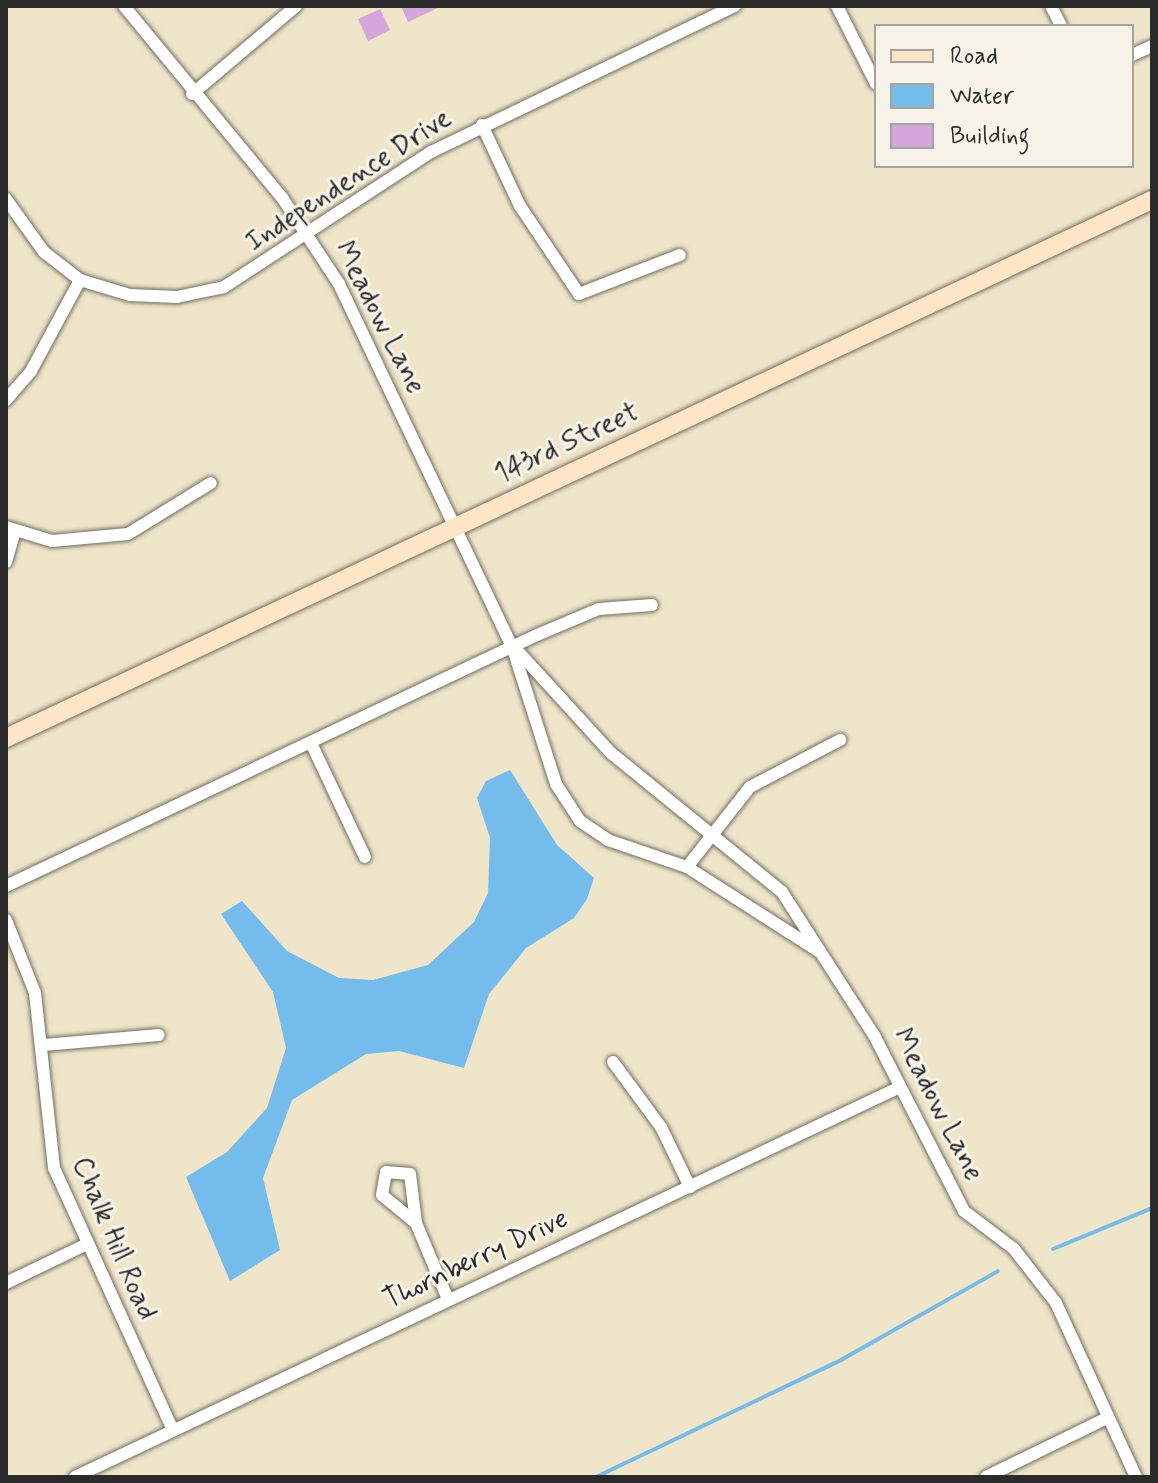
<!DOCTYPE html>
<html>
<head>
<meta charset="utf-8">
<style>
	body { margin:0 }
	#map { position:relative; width:1158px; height:1483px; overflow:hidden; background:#efe5c9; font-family:Mynerve,sans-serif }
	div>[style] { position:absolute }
	.water>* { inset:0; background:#74bcec }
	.stream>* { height:4px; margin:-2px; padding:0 2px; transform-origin:2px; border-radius:2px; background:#74bcec }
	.building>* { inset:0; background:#d5a6db }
	.roads { filter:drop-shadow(0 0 2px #706c62) drop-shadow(0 0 2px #706c62) }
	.street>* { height:12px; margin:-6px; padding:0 6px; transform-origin:6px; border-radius:6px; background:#fff }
	.secondary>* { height:18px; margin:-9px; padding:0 9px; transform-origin:9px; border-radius:9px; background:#fde5c5 }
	span { translate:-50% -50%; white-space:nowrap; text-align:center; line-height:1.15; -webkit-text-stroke:6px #f7f3e8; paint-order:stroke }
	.street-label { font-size:28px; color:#2b2b2b }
	.frame { position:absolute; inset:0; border:8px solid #2b2b2b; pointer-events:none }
	.legend { position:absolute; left:874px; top:24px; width:260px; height:144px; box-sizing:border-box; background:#f7f3e8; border:2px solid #a5a39c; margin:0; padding:10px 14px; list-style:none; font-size:24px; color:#2b2b2b }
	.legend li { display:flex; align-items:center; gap:16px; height:40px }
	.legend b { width:40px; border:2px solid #a5a39c }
</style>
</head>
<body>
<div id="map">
	<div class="water">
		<i style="clip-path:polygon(510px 770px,557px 845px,594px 878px,587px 899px,574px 918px,526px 948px,489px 994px,464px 1068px,399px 1051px,366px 1054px,292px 1100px,263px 1178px,280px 1250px,230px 1281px,186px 1177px,227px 1152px,267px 1108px,286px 1048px,273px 992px,221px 914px,242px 901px,287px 951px,339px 978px,373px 980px,428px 965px,474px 922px,488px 893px,490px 838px,477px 798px,486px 781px)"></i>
	</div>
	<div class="stream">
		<i style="left:1053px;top:1249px;width:107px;rotate:-22.5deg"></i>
		<i style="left:596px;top:1477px;width:272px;rotate:-25.5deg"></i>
		<i style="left:841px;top:1360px;width:180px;rotate:-29.5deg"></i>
	</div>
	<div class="building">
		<i style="clip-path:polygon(401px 6px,442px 6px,408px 22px)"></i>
		<i style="clip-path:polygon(380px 9px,390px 30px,368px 41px,358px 19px)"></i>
	</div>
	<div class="roads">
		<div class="street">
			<i style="left:124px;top:6px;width:250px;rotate:50.5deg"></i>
			<i style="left:283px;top:199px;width:102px;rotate:56.6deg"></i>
			<i style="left:339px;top:284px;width:401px;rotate:64.5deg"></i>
			<i style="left:512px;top:646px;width:145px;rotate:72.3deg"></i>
			<i style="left:556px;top:784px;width:44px;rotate:57deg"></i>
			<i style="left:580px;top:821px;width:34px;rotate:34deg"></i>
			<i style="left:608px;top:840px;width:83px;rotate:18.9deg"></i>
			<i style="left:687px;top:867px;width:158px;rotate:32.6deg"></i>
			<i style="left:837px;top:6px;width:87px;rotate:63.4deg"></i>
			<i style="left:1051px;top:6px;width:22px;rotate:63deg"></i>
			<i style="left:1132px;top:55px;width:22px;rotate:-24deg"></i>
			<i style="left:192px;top:94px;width:136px;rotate:-40.2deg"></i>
			<i style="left:482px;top:125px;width:89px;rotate:64.9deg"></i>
			<i style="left:520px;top:206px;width:106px;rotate:56.2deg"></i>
			<i style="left:579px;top:294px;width:108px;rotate:-21.1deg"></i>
			<i style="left:6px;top:199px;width:65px;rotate:54.4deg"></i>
			<i style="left:44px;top:252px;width:46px;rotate:37.9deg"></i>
			<i style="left:80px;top:280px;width:52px;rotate:16.7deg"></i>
			<i style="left:130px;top:295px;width:47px;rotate:2.4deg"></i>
			<i style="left:177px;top:297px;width:48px;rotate:-12deg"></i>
			<i style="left:224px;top:287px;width:247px;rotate:-33.1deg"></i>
			<i style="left:431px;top:152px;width:337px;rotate:-25.7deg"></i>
			<i style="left:6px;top:400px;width:38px;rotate:-49deg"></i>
			<i style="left:31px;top:371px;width:103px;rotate:-61.7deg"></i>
			<i style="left:6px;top:527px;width:48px;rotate:16.9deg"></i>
			<i style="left:52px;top:541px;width:76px;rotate:-5.3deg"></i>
			<i style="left:128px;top:534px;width:97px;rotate:-31.6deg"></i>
			<i style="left:6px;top:562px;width:32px;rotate:-74deg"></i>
			<i style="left:515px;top:648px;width:142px;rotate:47.6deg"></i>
			<i style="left:611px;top:753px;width:220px;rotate:39.1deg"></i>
			<i style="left:782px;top:892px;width:172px;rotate:57.3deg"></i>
			<i style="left:875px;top:1037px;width:195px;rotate:62.9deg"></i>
			<i style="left:964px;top:1211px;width:63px;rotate:37.2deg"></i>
			<i style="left:1014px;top:1249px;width:68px;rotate:52.1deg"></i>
			<i style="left:1056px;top:1303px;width:192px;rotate:65.3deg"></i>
			<i style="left:311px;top:743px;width:126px;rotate:64.7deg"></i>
			<i style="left:687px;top:867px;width:102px;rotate:-51.8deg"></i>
			<i style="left:750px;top:787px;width:102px;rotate:-27.6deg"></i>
			<i style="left:6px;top:886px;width:587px;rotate:-25.3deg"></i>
			<i style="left:537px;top:635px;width:67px;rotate:-22.8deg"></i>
			<i style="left:599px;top:609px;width:53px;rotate:-4.3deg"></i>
			<i style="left:6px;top:920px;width:79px;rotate:68.3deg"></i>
			<i style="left:35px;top:993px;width:176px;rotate:83.8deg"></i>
			<i style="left:54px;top:1168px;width:288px;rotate:65.6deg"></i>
			<i style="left:44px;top:1045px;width:115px;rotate:-5deg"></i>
			<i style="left:613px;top:1062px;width:81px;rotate:53.6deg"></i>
			<i style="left:661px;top:1127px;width:67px;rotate:64.2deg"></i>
			<i style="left:416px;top:1223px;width:44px;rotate:-140.5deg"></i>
			<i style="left:382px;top:1195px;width:23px;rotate:-80deg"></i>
			<i style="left:386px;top:1172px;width:24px;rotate:5deg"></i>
			<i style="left:410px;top:1174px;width:49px;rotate:83deg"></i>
			<i style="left:416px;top:1223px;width:82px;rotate:67.2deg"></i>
			<i style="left:6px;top:1283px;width:88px;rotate:-25.7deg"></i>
			<i style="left:75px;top:1477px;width:910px;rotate:-25.3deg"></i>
			<i style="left:986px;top:1477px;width:135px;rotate:-26deg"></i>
		</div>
		<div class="secondary">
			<i style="left:6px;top:738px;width:1266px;rotate:-25.15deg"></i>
		</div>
	</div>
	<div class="street-label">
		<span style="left:349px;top:181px;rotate:-33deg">Independence Drive</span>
		<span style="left:379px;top:318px;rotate:63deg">Meadow Lane</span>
		<span style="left:567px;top:444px;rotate:-25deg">143rd Street</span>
		<span style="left:937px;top:1105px;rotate:63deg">Meadow Lane</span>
		<span style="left:113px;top:1239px;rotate:67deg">Chalk Hill Road</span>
		<span style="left:476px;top:1260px;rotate:-25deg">Thornberry Drive</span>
	</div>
	<div class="frame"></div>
	<ul class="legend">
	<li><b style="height:10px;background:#fde5c5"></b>Road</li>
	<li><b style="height:22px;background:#74bcec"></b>Water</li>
	<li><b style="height:22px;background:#d5a6db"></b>Building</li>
	</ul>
</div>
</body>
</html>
